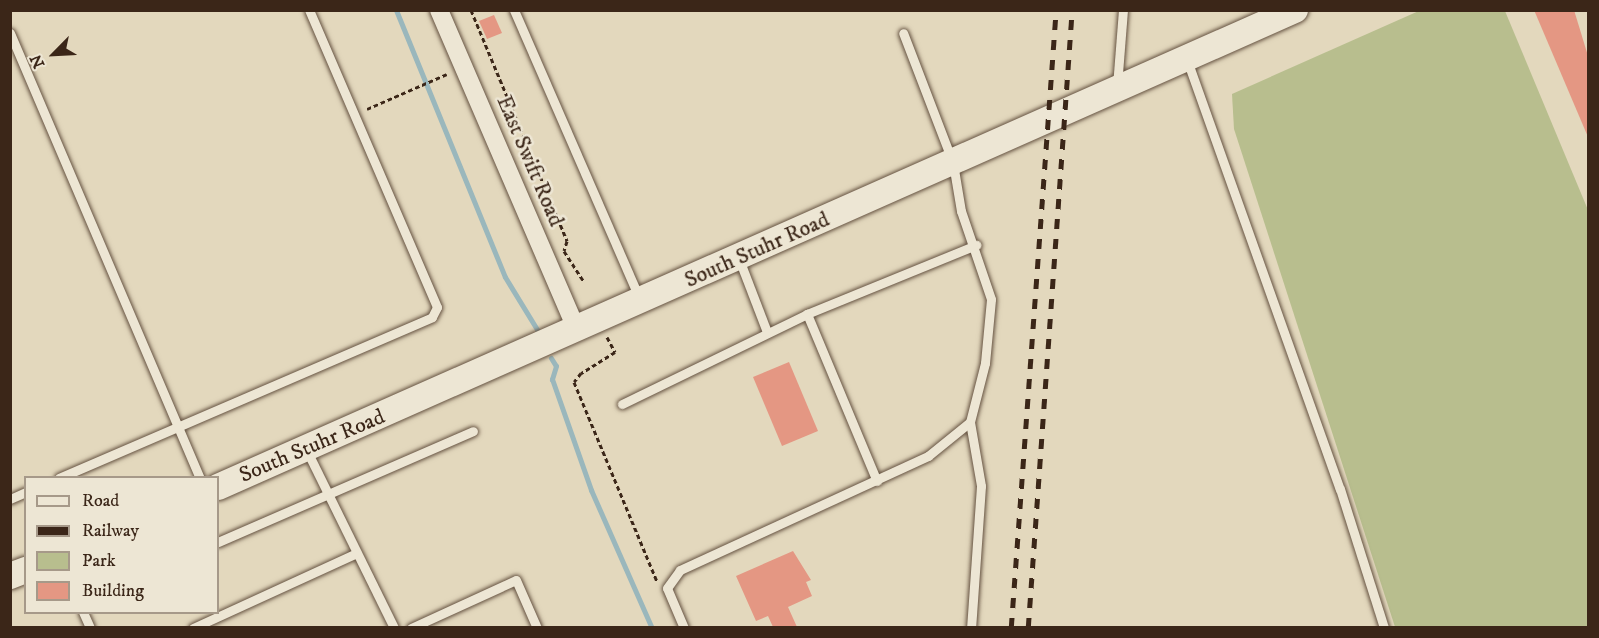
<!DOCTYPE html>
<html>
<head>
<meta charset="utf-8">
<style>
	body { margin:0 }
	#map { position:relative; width:1599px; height:638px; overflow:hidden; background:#e3d8bd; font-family:"IM FELL DW Pica",serif }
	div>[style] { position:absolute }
	.green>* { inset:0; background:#b8be8e }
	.stream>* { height:5px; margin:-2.5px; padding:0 2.5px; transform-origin:2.5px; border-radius:2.5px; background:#9ab7bc }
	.building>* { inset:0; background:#e49783 }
	.path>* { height:3px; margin-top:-1.5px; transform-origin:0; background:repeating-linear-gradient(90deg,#3b2618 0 4.5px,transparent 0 7.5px) }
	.roads { filter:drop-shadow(0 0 2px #655241) drop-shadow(0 0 2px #655241) }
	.service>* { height:9px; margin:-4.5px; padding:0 4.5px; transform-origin:4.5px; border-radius:4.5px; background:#ede6d4 }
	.minor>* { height:18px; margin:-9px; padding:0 9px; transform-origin:9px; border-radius:9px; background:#ede6d4 }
	.secondary>* { height:26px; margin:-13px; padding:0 13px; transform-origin:13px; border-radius:13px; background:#ede6d4 }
	.rail>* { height:4.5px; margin-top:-2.25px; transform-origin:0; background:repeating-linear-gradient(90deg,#3b2618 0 10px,transparent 0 20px) }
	span { translate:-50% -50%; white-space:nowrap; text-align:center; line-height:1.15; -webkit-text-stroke:5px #ede6d4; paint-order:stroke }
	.street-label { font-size:22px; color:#3b2618 }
	.frame { position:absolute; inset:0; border:12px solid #3b2618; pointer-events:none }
	.legend { position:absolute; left:24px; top:476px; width:195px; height:138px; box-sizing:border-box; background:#ede6d4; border:2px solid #a69989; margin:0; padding:8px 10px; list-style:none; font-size:18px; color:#3b2618 }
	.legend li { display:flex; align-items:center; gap:12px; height:30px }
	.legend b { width:30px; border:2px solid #a69989 }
	.north { position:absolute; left:24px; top:24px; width:60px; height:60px; -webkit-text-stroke:4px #ede6d4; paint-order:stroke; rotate:246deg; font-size:16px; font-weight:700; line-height:24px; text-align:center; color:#3b2618 }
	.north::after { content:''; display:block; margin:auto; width:21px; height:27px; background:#3b2618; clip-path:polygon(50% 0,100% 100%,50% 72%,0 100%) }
</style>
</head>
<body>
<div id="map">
	<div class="green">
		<i style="clip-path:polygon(1421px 10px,1505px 11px,1588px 210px,1588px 627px,1395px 627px,1234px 129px,1232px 94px)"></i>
	</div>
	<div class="stream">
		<i style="left:396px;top:10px;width:288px;rotate:67.8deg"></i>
		<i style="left:505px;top:277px;width:63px;rotate:58.6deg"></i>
		<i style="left:551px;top:358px;width:9px;rotate:58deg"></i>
		<i style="left:556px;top:366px;width:14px;rotate:107deg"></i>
		<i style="left:552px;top:379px;width:118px;rotate:70.6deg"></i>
		<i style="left:591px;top:490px;width:151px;rotate:66.2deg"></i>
	</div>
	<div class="building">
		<i style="clip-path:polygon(1534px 10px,1574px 10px,1588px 56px,1588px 137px)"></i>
		<i style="clip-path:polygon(494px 15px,502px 33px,487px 39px,479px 21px)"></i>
		<i style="clip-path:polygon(789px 362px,818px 431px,782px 446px,753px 377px)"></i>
		<i style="clip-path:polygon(793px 551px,811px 580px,806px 582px,812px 596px,788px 607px,797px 627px,773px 627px,768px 616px,756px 621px,736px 576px)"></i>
	</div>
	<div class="path">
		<i style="left:471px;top:10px;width:250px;rotate:67.4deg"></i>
		<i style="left:567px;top:241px;width:10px;rotate:107deg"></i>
		<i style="left:564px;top:251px;width:37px;rotate:57deg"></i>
		<i style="left:367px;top:109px;width:87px;rotate:-23.6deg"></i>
		<i style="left:607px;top:337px;width:17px;rotate:62deg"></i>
		<i style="left:615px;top:352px;width:40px;rotate:148deg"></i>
		<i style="left:581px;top:373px;width:11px;rotate:128deg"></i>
		<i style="left:574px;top:382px;width:216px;rotate:67.4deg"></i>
	</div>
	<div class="roads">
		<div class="service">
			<i style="left:514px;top:10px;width:316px;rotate:66.5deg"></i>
			<i style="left:10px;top:33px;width:484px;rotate:66.9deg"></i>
			<i style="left:1187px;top:60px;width:455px;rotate:70.4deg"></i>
			<i style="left:1340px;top:489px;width:146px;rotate:72.4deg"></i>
			<i style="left:1117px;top:86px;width:76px;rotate:-85.5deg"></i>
			<i style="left:739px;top:259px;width:78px;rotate:69deg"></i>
			<i style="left:807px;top:314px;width:181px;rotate:67.3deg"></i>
			<i style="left:622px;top:404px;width:206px;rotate:-25.9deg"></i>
			<i style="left:807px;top:314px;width:183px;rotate:-22.2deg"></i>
			<i style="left:970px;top:422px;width:65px;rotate:80.2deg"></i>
			<i style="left:981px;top:486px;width:142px;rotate:94deg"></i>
			<i style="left:307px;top:451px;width:197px;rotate:63.8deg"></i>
			<i style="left:59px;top:478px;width:406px;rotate:-23.3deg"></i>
			<i style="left:432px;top:317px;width:11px;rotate:-63deg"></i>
			<i style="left:437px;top:307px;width:323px;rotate:-113.3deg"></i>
			<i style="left:10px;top:499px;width:17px;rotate:-24deg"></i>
			<i style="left:218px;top:542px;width:278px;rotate:-23.5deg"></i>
			<i style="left:83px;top:612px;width:17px;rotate:66deg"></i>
			<i style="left:193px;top:628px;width:178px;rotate:-24.6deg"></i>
			<i style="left:411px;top:628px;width:115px;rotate:-24.6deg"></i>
			<i style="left:516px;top:580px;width:52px;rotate:66.4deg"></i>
			<i style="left:684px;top:628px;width:43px;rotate:-113deg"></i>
			<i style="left:667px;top:588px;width:22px;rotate:-54deg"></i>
			<i style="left:680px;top:570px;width:273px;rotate:-24.7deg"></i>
			<i style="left:928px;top:456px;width:54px;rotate:-39deg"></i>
			<i style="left:970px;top:422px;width:61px;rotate:-75.7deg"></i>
			<i style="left:985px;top:363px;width:64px;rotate:-84.6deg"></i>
			<i style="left:991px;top:299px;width:93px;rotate:-108.8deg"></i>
			<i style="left:961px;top:211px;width:49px;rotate:-99.5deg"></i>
			<i style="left:953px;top:163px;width:139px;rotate:-111deg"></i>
		</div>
		<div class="minor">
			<i style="left:439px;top:10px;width:348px;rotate:66.7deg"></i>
		</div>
		<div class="secondary">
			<i style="left:218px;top:487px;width:1178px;rotate:-23.89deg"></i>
			<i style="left:10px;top:576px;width:17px;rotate:-21deg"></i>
		</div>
	</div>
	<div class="rail">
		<i style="left:1011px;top:628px;width:620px;rotate:-85.84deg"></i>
		<i style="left:1028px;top:628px;width:620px;rotate:-85.93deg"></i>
	</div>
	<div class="street-label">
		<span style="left:530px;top:161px;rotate:67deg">East Swift Road</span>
		<span style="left:757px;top:250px;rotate:-24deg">South Stuhr Road</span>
		<span style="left:312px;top:446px;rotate:-23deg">South Stuhr Road</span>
	</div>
	<div class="frame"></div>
	<ul class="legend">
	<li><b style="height:8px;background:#ede6d4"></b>Road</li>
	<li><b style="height:8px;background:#3b2618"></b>Railway</li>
	<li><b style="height:16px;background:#b8be8e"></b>Park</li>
	<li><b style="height:16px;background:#e49783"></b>Building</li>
	</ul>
	<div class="north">N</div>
</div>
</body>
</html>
